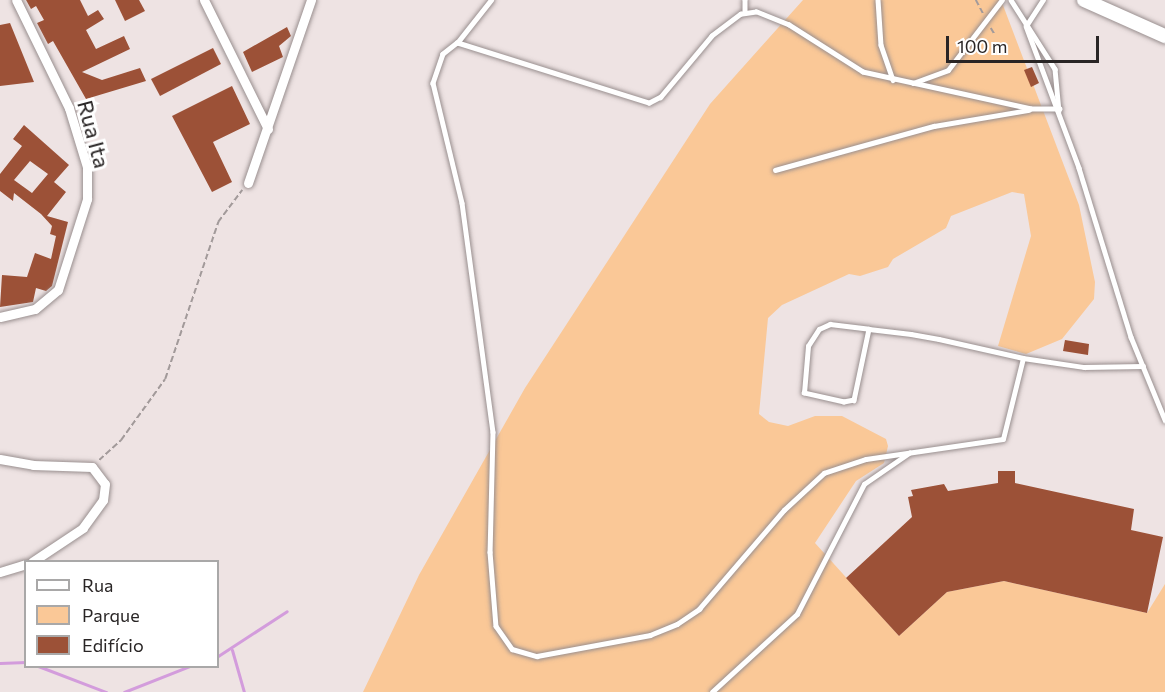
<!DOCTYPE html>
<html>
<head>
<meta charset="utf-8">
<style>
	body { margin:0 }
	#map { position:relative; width:1165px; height:692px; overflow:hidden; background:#eee3e3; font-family:Commissioner,sans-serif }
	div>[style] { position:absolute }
	.green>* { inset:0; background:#fac897 }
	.stream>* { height:3px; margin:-1.5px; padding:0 1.5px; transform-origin:1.5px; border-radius:1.5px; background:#d39cdc }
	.building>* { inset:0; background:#9c5137 }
	.path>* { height:1.5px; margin-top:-0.75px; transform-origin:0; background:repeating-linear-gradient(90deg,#a29a9a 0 6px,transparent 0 9px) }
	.roads { filter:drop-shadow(0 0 2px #998f8f) drop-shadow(0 0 2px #998f8f) }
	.lane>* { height:4.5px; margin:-2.25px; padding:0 2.25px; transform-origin:2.25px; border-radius:2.25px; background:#fff }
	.street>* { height:9px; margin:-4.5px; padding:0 4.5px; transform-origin:4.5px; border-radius:4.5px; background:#fff }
	.secondary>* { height:14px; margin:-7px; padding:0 7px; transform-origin:7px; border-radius:7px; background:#fff }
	span { translate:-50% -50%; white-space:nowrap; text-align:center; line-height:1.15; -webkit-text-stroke:6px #fff; paint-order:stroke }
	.street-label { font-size:22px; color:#292525 }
	.legend { position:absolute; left:24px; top:560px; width:195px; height:108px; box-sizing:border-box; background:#fff; border:2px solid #a9a8a8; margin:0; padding:8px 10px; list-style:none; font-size:18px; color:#292525 }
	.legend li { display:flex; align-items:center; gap:12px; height:30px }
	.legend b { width:30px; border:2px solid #a9a8a8 }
	.scale { position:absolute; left:946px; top:36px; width:153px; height:27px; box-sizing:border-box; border:3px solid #292525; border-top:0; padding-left:8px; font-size:18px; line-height:21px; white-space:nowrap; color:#292525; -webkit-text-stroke:4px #fff; paint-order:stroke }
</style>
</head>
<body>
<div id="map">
	<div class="green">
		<i style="clip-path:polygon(803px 0,1001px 0,1079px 205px,1095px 282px,1094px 299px,1062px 339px,1026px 354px,998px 346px,1031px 236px,1024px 194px,1012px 192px,951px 216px,946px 228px,893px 259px,888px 267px,860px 276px,849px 274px,782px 305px,768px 318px,759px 414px,769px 422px,788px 426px,815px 416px,842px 416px,886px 439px,888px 446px,884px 463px,856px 481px,815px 543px,899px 636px,947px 592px,1004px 581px,1147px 613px,1165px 584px,1165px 692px,363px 692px,419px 575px,525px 388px,710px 104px)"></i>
	</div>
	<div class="stream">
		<i style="left:232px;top:650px;width:44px;rotate:74.1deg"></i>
		<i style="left:218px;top:656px;width:82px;rotate:-33.1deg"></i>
		<i style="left:0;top:663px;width:26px;rotate:-2deg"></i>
		<i style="left:38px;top:666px;width:73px;rotate:20.9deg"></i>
		<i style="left:124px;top:692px;width:71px;rotate:-21.5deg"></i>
	</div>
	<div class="building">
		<i style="clip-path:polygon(26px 0,80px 0,88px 16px,98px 10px,104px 19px,86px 30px,96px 49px,124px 36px,130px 49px,82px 72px,102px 80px,140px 68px,146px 81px,86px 99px,53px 41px,48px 44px,37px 23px,44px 20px,36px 6px,31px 9px)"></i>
		<i style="clip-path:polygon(115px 0,139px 0,145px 11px,125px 21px)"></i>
		<i style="clip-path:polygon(10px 23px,34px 82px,0 86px,0 25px)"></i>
		<i style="clip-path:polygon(287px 27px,291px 36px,279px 46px,283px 57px,252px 72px,243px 52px)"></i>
		<i style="clip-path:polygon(213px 48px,221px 64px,160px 96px,151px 79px)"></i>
		<i style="clip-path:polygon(1032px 67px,1039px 83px,1031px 87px,1024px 70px)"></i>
		<i style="clip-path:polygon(232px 86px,250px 124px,213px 142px,232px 182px,212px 192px,172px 116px)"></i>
		<i style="clip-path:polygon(evenodd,24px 125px,69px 165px,54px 182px,66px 192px,47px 216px,68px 222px,52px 286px,46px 291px,36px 288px,33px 302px,0 307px,2px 275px,27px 277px,35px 253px,51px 259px,56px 236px,50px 234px,52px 226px,41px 214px,14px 193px,13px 201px,0 191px,0 174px,22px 146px,13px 139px,24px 125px,30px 161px,48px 174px,32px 193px,14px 180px,30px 161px)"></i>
		<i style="clip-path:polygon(1065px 340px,1089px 344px,1088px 355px,1063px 351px)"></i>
		<i style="clip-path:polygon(998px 471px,1015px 471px,1015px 483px,1134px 509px,1131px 530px,1163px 537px,1147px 613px,1004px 581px,947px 592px,899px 636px,846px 578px,912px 517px,908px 497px,913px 496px,911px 490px,944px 484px,948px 491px,998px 483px)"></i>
	</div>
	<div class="path">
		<i style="left:976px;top:0;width:15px;rotate:62deg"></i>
		<i style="left:991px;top:28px;width:8px;rotate:60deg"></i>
		<i style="left:99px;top:460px;width:30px;rotate:-42deg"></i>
		<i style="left:121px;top:440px;width:75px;rotate:-54.2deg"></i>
		<i style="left:165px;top:379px;width:166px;rotate:-71.3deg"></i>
		<i style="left:218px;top:222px;width:40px;rotate:-53deg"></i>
	</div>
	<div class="roads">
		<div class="lane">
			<i style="left:745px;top:0;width:13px;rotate:90deg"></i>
			<i style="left:878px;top:0;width:45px;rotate:86.2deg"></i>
			<i style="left:881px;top:45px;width:37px;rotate:71deg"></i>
			<i style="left:1011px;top:0;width:82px;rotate:57.5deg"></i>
			<i style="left:1055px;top:69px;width:42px;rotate:84.6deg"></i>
			<i style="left:1026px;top:26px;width:152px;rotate:69.5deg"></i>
			<i style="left:1079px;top:168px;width:177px;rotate:72.9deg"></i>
			<i style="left:1131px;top:337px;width:90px;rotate:67.7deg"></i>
			<i style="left:1026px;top:26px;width:31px;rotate:-57deg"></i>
			<i style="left:457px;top:43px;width:55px;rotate:-51.7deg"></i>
			<i style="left:913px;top:83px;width:37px;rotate:-20deg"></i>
			<i style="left:948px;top:70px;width:88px;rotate:-52.4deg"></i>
			<i style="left:1060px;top:109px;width:29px;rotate:180deg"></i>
			<i style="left:1031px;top:109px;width:172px;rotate:-167.6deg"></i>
			<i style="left:863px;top:72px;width:88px;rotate:-147.6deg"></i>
			<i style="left:789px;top:25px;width:35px;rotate:-158deg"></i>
			<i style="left:756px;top:12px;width:15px;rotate:172deg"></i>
			<i style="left:741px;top:14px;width:36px;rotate:143deg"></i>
			<i style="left:712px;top:36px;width:80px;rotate:129.9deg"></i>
			<i style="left:661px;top:97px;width:13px;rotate:153deg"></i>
			<i style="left:649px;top:103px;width:201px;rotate:-162.6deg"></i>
			<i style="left:457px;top:43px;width:18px;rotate:142deg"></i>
			<i style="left:443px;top:54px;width:31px;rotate:109deg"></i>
			<i style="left:433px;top:83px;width:123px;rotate:76.4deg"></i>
			<i style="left:462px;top:203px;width:231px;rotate:82.3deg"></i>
			<i style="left:493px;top:432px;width:120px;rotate:91.4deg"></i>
			<i style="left:490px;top:552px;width:74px;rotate:85.4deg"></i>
			<i style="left:496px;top:626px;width:28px;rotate:55deg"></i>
			<i style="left:512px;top:649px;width:26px;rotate:16deg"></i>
			<i style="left:537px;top:656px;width:115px;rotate:-10.5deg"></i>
			<i style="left:650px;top:635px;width:29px;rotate:-22deg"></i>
			<i style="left:677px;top:624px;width:27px;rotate:-34deg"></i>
			<i style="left:699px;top:609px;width:130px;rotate:-49.4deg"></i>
			<i style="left:784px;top:510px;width:54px;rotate:-42.8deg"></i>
			<i style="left:824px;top:473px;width:44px;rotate:-18.4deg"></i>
			<i style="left:866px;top:459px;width:138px;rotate:-8.3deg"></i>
			<i style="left:1003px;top:439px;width:83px;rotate:-76.1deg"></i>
			<i style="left:1023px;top:358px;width:62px;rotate:8.4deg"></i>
			<i style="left:1084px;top:367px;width:59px;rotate:-1deg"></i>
			<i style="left:775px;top:170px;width:165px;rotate:-15.5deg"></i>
			<i style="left:934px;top:126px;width:96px;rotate:-9.6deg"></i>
			<i style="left:869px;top:329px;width:73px;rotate:101.9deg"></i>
			<i style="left:854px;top:400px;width:10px;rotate:169deg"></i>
			<i style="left:844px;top:402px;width:41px;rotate:-167.3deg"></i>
			<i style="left:804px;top:393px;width:47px;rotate:-85.1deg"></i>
			<i style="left:808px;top:346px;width:20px;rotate:-57deg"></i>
			<i style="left:819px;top:329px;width:12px;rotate:-24deg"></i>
			<i style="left:830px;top:324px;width:39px;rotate:7deg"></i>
			<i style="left:869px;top:329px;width:42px;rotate:6.8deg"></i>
			<i style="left:911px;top:334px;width:28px;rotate:10deg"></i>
			<i style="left:939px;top:339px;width:86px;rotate:12.7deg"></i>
			<i style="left:712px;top:692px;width:115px;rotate:-42.5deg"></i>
			<i style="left:797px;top:614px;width:146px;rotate:-62.7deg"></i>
			<i style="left:864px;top:484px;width:55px;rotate:-34.6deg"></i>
		</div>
		<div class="street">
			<i style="left:204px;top:0;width:144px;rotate:63.6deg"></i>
			<i style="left:248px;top:183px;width:194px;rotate:-71deg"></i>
			<i style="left:0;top:317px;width:36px;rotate:-13deg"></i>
			<i style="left:35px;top:309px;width:30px;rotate:-40deg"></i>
			<i style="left:58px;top:290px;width:96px;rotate:-72.3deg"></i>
			<i style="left:87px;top:199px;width:32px;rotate:-90deg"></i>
			<i style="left:87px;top:167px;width:62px;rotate:-107deg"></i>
			<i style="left:69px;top:108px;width:120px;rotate:-116.1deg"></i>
			<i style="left:0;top:459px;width:34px;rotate:10deg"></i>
			<i style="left:33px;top:465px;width:59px;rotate:1.9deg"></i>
			<i style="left:92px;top:467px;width:21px;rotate:53deg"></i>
			<i style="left:105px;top:484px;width:16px;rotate:97deg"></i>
			<i style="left:103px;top:500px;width:34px;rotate:126deg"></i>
			<i style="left:83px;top:528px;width:61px;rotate:146.3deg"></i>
			<i style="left:0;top:572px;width:27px;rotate:-17deg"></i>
		</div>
		<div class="secondary">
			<i style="left:1084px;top:0;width:89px;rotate:24deg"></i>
		</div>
	</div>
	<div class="street-label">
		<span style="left:94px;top:134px;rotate:75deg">Rua Ita</span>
	</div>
	<ul class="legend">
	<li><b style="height:8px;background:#fff"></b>Rua</li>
	<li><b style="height:16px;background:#fac897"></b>Parque</li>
	<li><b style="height:16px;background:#9c5137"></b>Edifício</li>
	</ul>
	<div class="scale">100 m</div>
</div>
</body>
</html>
